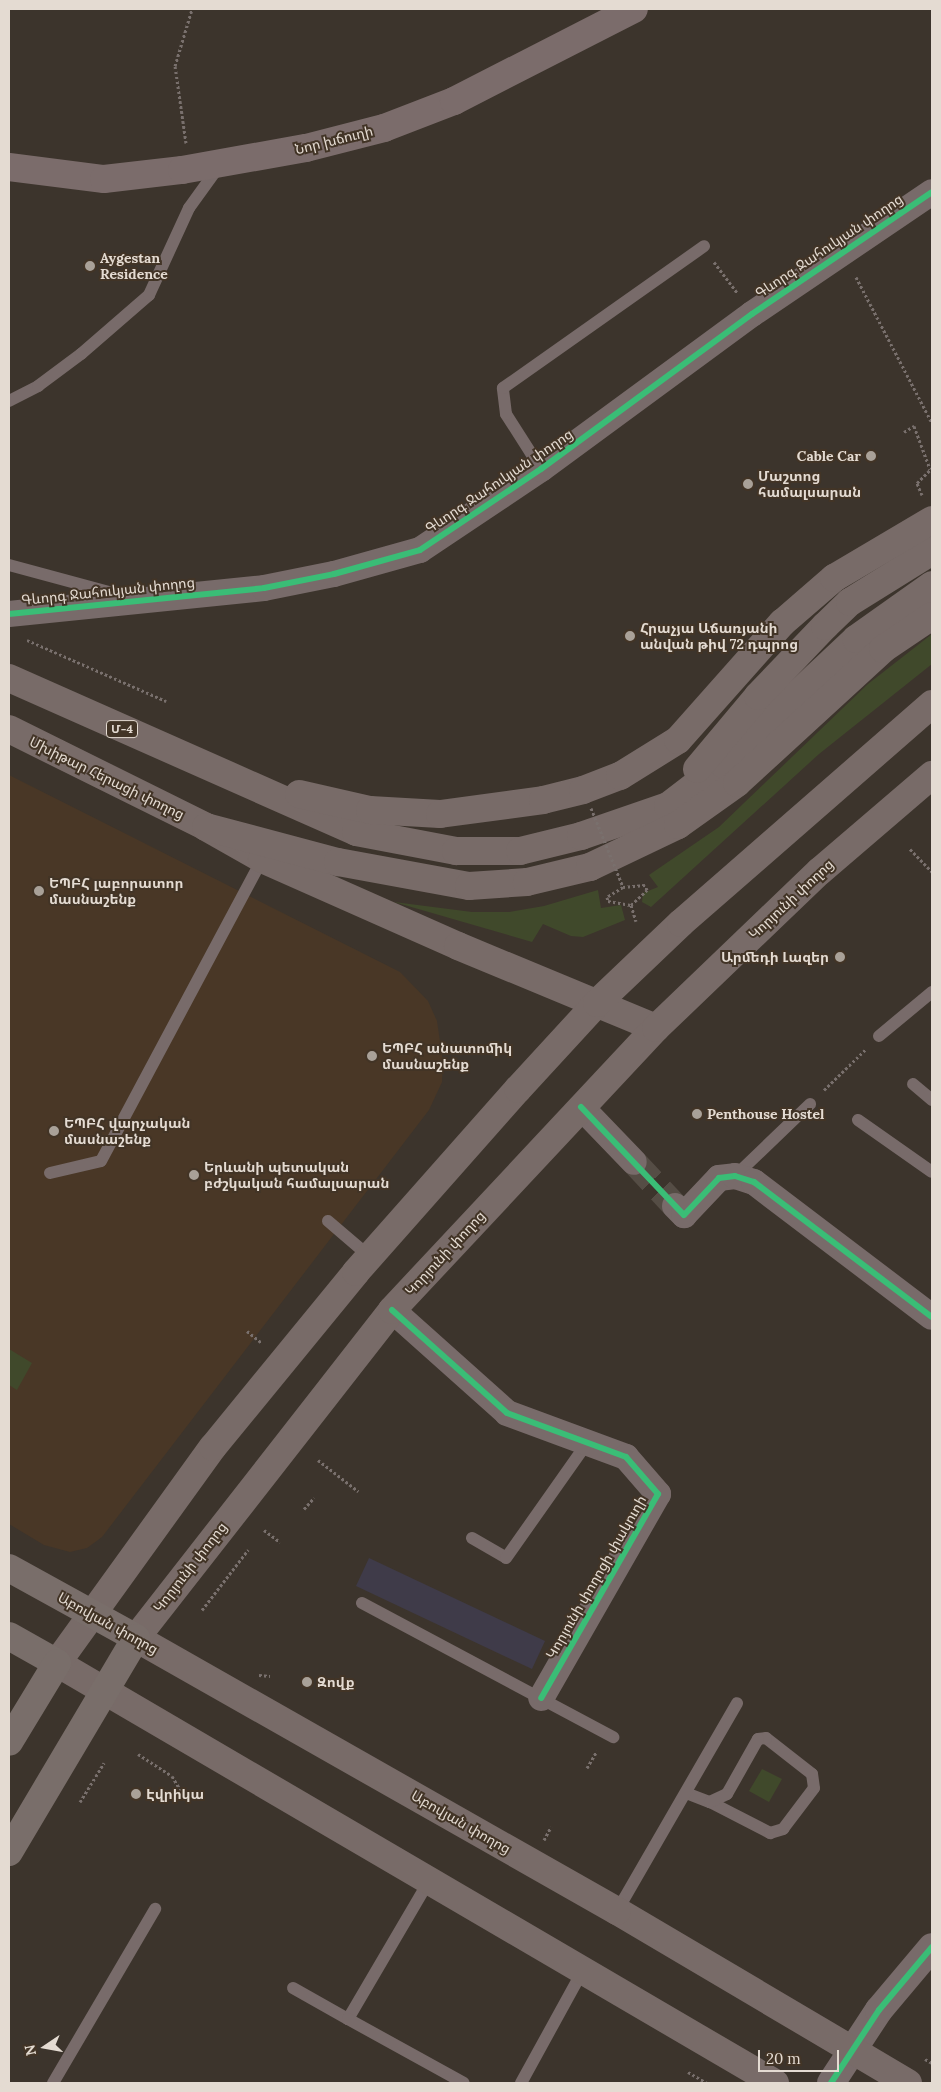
<!DOCTYPE html>
<html>
<head>
<meta charset="utf-8">
<style>
	body { margin:0 }
	#map { position:relative; width:941px; height:2092px; overflow:hidden; background:#3c342c; font-family:Lora,"Noto Sans Armenian",serif }
	div>[style] { position:absolute }
	.built>* { inset:0; background:#493726 }
	.industrial>* { inset:0; background:#3f3b49 }
	.green>* { inset:0; background:#40492b }
	.minor-tunnel>* { height:26px; margin-top:-13px; transform-origin:0; background:repeating-linear-gradient(90deg,#554d45 0 26px,transparent 0 39px) }
	.path>* { height:3px; margin-top:-1.5px; transform-origin:0; background:repeating-linear-gradient(90deg,#79706d 0 2.5px,transparent 0 5px) }
	.service>* { height:12px; margin:-6px; padding:0 6px; transform-origin:6px; border-radius:6px; background:#786b6a }
	.minor>* { height:26px; margin:-13px; padding:0 13px; transform-origin:13px; border-radius:13px; background:#786b6a }
	.tertiary>* { height:28px; margin:-14px; padding:0 14px; transform-origin:14px; border-radius:14px; background:#786b6a }
	.secondary>* { height:28px; margin:-14px; padding:0 14px; transform-origin:14px; border-radius:14px; background:#7b6c6b }
	.primary>* { height:28px; margin:-14px; padding:0 14px; transform-origin:14px; border-radius:14px; background:#786b68 }
	.trunk>* { height:28px; margin:-14px; padding:0 14px; transform-origin:14px; border-radius:14px; background:#796e6a }
	.path-bridge>* { height:3px; margin-top:-1.5px; transform-origin:0; background:repeating-linear-gradient(90deg,#79706d 0 2.5px,transparent 0 5px) }
	.cycleway>* { height:6px; margin:-3px; padding:0 3px; transform-origin:3px; border-radius:3px; background:#3abd76 }
	.dots>* { width:14px; height:14px; translate:-50% -50%; box-sizing:border-box; border:2px solid #423426; border-radius:50% }
	span { translate:-50% -50%; white-space:nowrap; text-align:center; line-height:1.15; -webkit-text-stroke:4px #423426; paint-order:stroke }
	.shield-label span { padding:1px 4px; background:#423426; border:1px solid; border-radius:4px; -webkit-text-stroke-width:0 }
	.shield-label { font-size:12px; color:#e4dbd2; font-weight:700 }
	.street-label { font-size:14px; color:#e4dbd2 }
	.poi-label { font-size:14px; color:#e4dbd2; font-weight:700 }
	.left { translate:0 -50%; text-align:left }
	.right { translate:-100% -50%; text-align:right }
	.frame { position:absolute; inset:0; border:10px solid #e4dbd2; pointer-events:none }
	.north { position:absolute; left:20px; top:2022px; width:50px; height:50px; -webkit-text-stroke:4px #423426; paint-order:stroke; rotate:258deg; font-size:14px; font-weight:700; line-height:20px; text-align:center; color:#e4dbd2 }
	.north::after { content:''; display:block; margin:auto; width:18px; height:22px; background:#e4dbd2; clip-path:polygon(50% 0,100% 100%,50% 72%,0 100%) }
	.scale { position:absolute; left:758px; top:2050px; width:81px; height:22px; box-sizing:border-box; border:2px solid #e4dbd2; border-top:0; padding-left:6px; font-size:15px; line-height:18px; white-space:nowrap; color:#e4dbd2; -webkit-text-stroke:4px #423426; paint-order:stroke }
</style>
</head>
<body>
<div id="map">
	<div class="built">
		<i style="clip-path:polygon(9px 775px,400px 972px,428px 1001px,437px 1021px,443px 1062px,442px 1082px,429px 1110px,102px 1537px,87px 1548px,70px 1552px,44px 1545px,9px 1524px)"></i>
	</div>
	<div class="industrial">
		<i style="clip-path:polygon(369px 1558px,545px 1641px,532px 1669px,356px 1586px)"></i>
	</div>
	<div class="green">
		<i style="clip-path:polygon(932px 634px,932px 664px,819px 754px,651px 907px,642px 902px,643px 893px,658px 887px,649px 875px,719px 827px,868px 684px)"></i>
		<i style="clip-path:polygon(598px 890px,601px 908px,621px 905px,625px 920px,583px 937px,571px 936px,543px 924px,532px 942px,394px 902px,472px 912px,509px 912px,544px 906px)"></i>
		<i style="clip-path:polygon(9px 1349px,32px 1363px,17px 1390px,9px 1385px)"></i>
		<i style="clip-path:polygon(762px 1769px,782px 1779px,769px 1802px,749px 1791px)"></i>
	</div>
	<div class="minor-tunnel">
		<i style="left:634px;top:1162px;width:60px;rotate:47deg"></i>
	</div>
	<div class="path">
		<i style="left:186px;top:143px;width:78px;rotate:-98.1deg"></i>
		<i style="left:175px;top:66px;width:59px;rotate:-73.4deg"></i>
		<i style="left:714px;top:262px;width:39px;rotate:53deg"></i>
		<i style="left:856px;top:277px;width:165px;rotate:62.5deg"></i>
		<i style="left:904px;top:432px;width:12px;rotate:-31deg"></i>
		<i style="left:914px;top:426px;width:46px;rotate:69.6deg"></i>
		<i style="left:922px;top:495px;width:13px;rotate:-113deg"></i>
		<i style="left:917px;top:483px;width:21px;rotate:-45deg"></i>
		<i style="left:27px;top:640px;width:152px;rotate:23.7deg"></i>
		<i style="left:910px;top:849px;width:32px;rotate:46deg"></i>
		<i style="left:631px;top:905px;width:22px;rotate:-43deg"></i>
		<i style="left:647px;top:890px;width:5px;rotate:-112deg"></i>
		<i style="left:645px;top:885px;width:22px;rotate:175deg"></i>
		<i style="left:623px;top:887px;width:19px;rotate:148deg"></i>
		<i style="left:607px;top:897px;width:4px;rotate:76deg"></i>
		<i style="left:608px;top:901px;width:23px;rotate:10deg"></i>
		<i style="left:631px;top:905px;width:17px;rotate:73deg"></i>
		<i style="left:824px;top:1090px;width:59px;rotate:-44.3deg"></i>
		<i style="left:247px;top:1331px;width:19px;rotate:39deg"></i>
		<i style="left:318px;top:1460px;width:51px;rotate:37.8deg"></i>
		<i style="left:304px;top:1509px;width:15px;rotate:-48deg"></i>
		<i style="left:264px;top:1530px;width:20px;rotate:37deg"></i>
		<i style="left:202px;top:1610px;width:76px;rotate:-52.5deg"></i>
		<i style="left:259px;top:1675px;width:11px;rotate:5deg"></i>
		<i style="left:138px;top:1754px;width:40px;rotate:32.9deg"></i>
		<i style="left:172px;top:1776px;width:27px;rotate:59deg"></i>
		<i style="left:587px;top:1768px;width:20px;rotate:-60deg"></i>
		<i style="left:80px;top:1802px;width:46px;rotate:-58.4deg"></i>
		<i style="left:544px;top:1840px;width:15px;rotate:-62deg"></i>
		<i style="left:925px;top:2059px;width:8px;rotate:30deg"></i>
		<i style="left:688px;top:2072px;width:22px;rotate:30deg"></i>
	</div>
	<div class="service">
		<i style="left:9px;top:401px;width:33px;rotate:-27deg"></i>
		<i style="left:38px;top:386px;width:54px;rotate:-36.7deg"></i>
		<i style="left:81px;top:354px;width:90px;rotate:-40.9deg"></i>
		<i style="left:149px;top:295px;width:96px;rotate:-65.3deg"></i>
		<i style="left:189px;top:208px;width:53px;rotate:-54.2deg"></i>
		<i style="left:541px;top:469px;width:65px;rotate:-122.5deg"></i>
		<i style="left:506px;top:414px;width:26px;rotate:-97deg"></i>
		<i style="left:503px;top:388px;width:246px;rotate:-35.2deg"></i>
		<i style="left:9px;top:565px;width:115px;rotate:15.1deg"></i>
		<i style="left:879px;top:1036px;width:69px;rotate:-39.7deg"></i>
		<i style="left:913px;top:1084px;width:25px;rotate:40deg"></i>
		<i style="left:858px;top:1120px;width:90px;rotate:35.1deg"></i>
		<i style="left:50px;top:1173px;width:52px;rotate:-13.2deg"></i>
		<i style="left:101px;top:1161px;width:342px;rotate:-61.9deg"></i>
		<i style="left:735px;top:1176px;width:104px;rotate:-43.8deg"></i>
		<i style="left:328px;top:1221px;width:54px;rotate:40.5deg"></i>
		<i style="left:472px;top:1538px;width:39px;rotate:30deg"></i>
		<i style="left:506px;top:1558px;width:141px;rotate:-54.8deg"></i>
		<i style="left:362px;top:1603px;width:285px;rotate:28.1deg"></i>
		<i style="left:686px;top:1793px;width:26px;rotate:21deg"></i>
		<i style="left:710px;top:1802px;width:68px;rotate:27.3deg"></i>
		<i style="left:770px;top:1833px;width:14px;rotate:-17deg"></i>
		<i style="left:783px;top:1829px;width:51px;rotate:-52.9deg"></i>
		<i style="left:814px;top:1788px;width:14px;rotate:-98deg"></i>
		<i style="left:812px;top:1774px;width:58px;rotate:-142deg"></i>
		<i style="left:766px;top:1738px;width:8px;rotate:173deg"></i>
		<i style="left:758px;top:1739px;width:63px;rotate:119.4deg"></i>
		<i style="left:727px;top:1794px;width:19px;rotate:155deg"></i>
		<i style="left:617px;top:1911px;width:240px;rotate:-60deg"></i>
		<i style="left:293px;top:1988px;width:63px;rotate:29.4deg"></i>
		<i style="left:348px;top:2019px;width:160px;rotate:-59.6deg"></i>
		<i style="left:348px;top:2019px;width:132px;rotate:28.9deg"></i>
		<i style="left:53px;top:2083px;width:202px;rotate:-59.6deg"></i>
		<i style="left:521px;top:2083px;width:129px;rotate:-61.2deg"></i>
	</div>
	<div class="minor">
		<i style="left:9px;top:614px;width:256px;rotate:-5.8deg"></i>
		<i style="left:264px;top:588px;width:71px;rotate:-11.3deg"></i>
		<i style="left:334px;top:574px;width:89px;rotate:-15.6deg"></i>
		<i style="left:420px;top:550px;width:146px;rotate:-33.8deg"></i>
		<i style="left:541px;top:469px;width:262px;rotate:-36.3deg"></i>
		<i style="left:752px;top:314px;width:217px;rotate:-34.1deg"></i>
		<i style="left:581px;top:1107px;width:76px;rotate:46.1deg"></i>
		<i style="left:675px;top:1206px;width:13px;rotate:45deg"></i>
		<i style="left:684px;top:1215px;width:51px;rotate:-46.6deg"></i>
		<i style="left:719px;top:1178px;width:16px;rotate:-7deg"></i>
		<i style="left:735px;top:1176px;width:20px;rotate:18deg"></i>
		<i style="left:754px;top:1182px;width:223px;rotate:37.2deg"></i>
		<i style="left:392px;top:1310px;width:154px;rotate:41.8deg"></i>
		<i style="left:507px;top:1413px;width:127px;rotate:20.3deg"></i>
		<i style="left:626px;top:1457px;width:49px;rotate:49.1deg"></i>
		<i style="left:658px;top:1494px;width:235px;rotate:119.8deg"></i>
	</div>
	<div class="tertiary">
		<i style="left:831px;top:2083px;width:87px;rotate:-56.7deg"></i>
		<i style="left:879px;top:2010px;width:82px;rotate:-49.9deg"></i>
	</div>
	<div class="secondary">
		<i style="left:9px;top:167px;width:96px;rotate:7.2deg"></i>
		<i style="left:104px;top:179px;width:79px;rotate:-6.6deg"></i>
		<i style="left:182px;top:170px;width:126px;rotate:-10.1deg"></i>
		<i style="left:306px;top:148px;width:81px;rotate:-14.4deg"></i>
		<i style="left:384px;top:128px;width:75px;rotate:-21.1deg"></i>
		<i style="left:454px;top:101px;width:202px;rotate:-27.1deg"></i>
	</div>
	<div class="primary">
		<i style="left:9px;top:678px;width:380px;rotate:23.9deg"></i>
		<i style="left:356px;top:832px;width:102px;rotate:10.8deg"></i>
		<i style="left:456px;top:851px;width:64px"></i>
		<i style="left:520px;top:851px;width:63px;rotate:-13.8deg"></i>
		<i style="left:581px;top:836px;width:92px;rotate:-19deg"></i>
		<i style="left:668px;top:806px;width:69px;rotate:-37.4deg"></i>
		<i style="left:723px;top:764px;width:183px;rotate:-43.2deg"></i>
		<i style="left:856px;top:639px;width:93px;rotate:-35.4deg"></i>
		<i style="left:9px;top:729px;width:220px;rotate:26.4deg"></i>
		<i style="left:206px;top:827px;width:64px;rotate:29.7deg"></i>
		<i style="left:262px;top:859px;width:214px;rotate:23.9deg"></i>
		<i style="left:458px;top:946px;width:214px;rotate:22.5deg"></i>
		<i style="left:697px;top:769px;width:95px;rotate:-50.1deg"></i>
		<i style="left:758px;top:696px;width:97px;rotate:-46.3deg"></i>
		<i style="left:825px;top:626px;width:35px;rotate:-44deg"></i>
		<i style="left:850px;top:602px;width:97px;rotate:-31.9deg"></i>
		<i style="left:299px;top:794px;width:73px;rotate:12.7deg"></i>
		<i style="left:370px;top:810px;width:70px;rotate:3.3deg"></i>
		<i style="left:440px;top:814px;width:104px;rotate:-7.7deg"></i>
		<i style="left:543px;top:800px;width:41px;rotate:-14deg"></i>
		<i style="left:583px;top:790px;width:40px;rotate:-21deg"></i>
		<i style="left:620px;top:776px;width:68px;rotate:-31.8deg"></i>
		<i style="left:678px;top:740px;width:157px;rotate:-48.4deg"></i>
		<i style="left:782px;top:623px;width:69px;rotate:-40.9deg"></i>
		<i style="left:834px;top:578px;width:114px;rotate:-30.6deg"></i>
		<i style="left:206px;top:827px;width:137px;rotate:14.9deg"></i>
		<i style="left:338px;top:862px;width:133px;rotate:10.4deg"></i>
		<i style="left:469px;top:886px;width:58px;rotate:-3.9deg"></i>
		<i style="left:527px;top:882px;width:65px;rotate:-13.4deg"></i>
		<i style="left:590px;top:867px;width:98px;rotate:-25.5deg"></i>
		<i style="left:678px;top:825px;width:72px;rotate:-35.4deg"></i>
		<i style="left:737px;top:783px;width:198px;rotate:-42.5deg"></i>
		<i style="left:883px;top:649px;width:59px;rotate:-34deg"></i>
		<i style="left:775px;top:2083px;width:832px;rotate:-149.67deg"></i>
		<i style="left:57px;top:1663px;width:266px;rotate:-54.2deg"></i>
		<i style="left:213px;top:1447px;width:226px;rotate:-50.7deg"></i>
		<i style="left:356px;top:1272px;width:244px;rotate:-48.5deg"></i>
		<i style="left:518px;top:1089px;width:117px;rotate:-47.4deg"></i>
		<i style="left:597px;top:1003px;width:116px;rotate:-43.6deg"></i>
		<i style="left:681px;top:923px;width:333px;rotate:-41.1deg"></i>
		<i style="left:908px;top:2083px;width:338px;rotate:-149.4deg"></i>
		<i style="left:617px;top:1911px;width:553px;rotate:-150.42deg"></i>
		<i style="left:136px;top:1638px;width:416px;rotate:-52deg"></i>
		<i style="left:392px;top:1310px;width:386px;rotate:-46.9deg"></i>
		<i style="left:656px;top:1028px;width:227px;rotate:-43.8deg"></i>
		<i style="left:820px;top:871px;width:148px;rotate:-40.6deg"></i>
	</div>
	<div class="trunk">
		<i style="left:9px;top:1568px;width:145px;rotate:28.9deg"></i>
		<i style="left:136px;top:1638px;width:249px;rotate:120.7deg"></i>
		<i style="left:9px;top:1636px;width:55px;rotate:29.4deg"></i>
		<i style="left:57px;top:1663px;width:92px;rotate:121.3deg"></i>
	</div>
	<div class="path-bridge">
		<i style="left:591px;top:808px;width:85px;rotate:67.9deg"></i>
	</div>
	<div class="cycleway">
		<i style="left:9px;top:614px;width:256px;rotate:-5.8deg"></i>
		<i style="left:264px;top:588px;width:71px;rotate:-11.3deg"></i>
		<i style="left:334px;top:574px;width:89px;rotate:-15.6deg"></i>
		<i style="left:420px;top:550px;width:146px;rotate:-33.8deg"></i>
		<i style="left:541px;top:469px;width:262px;rotate:-36.3deg"></i>
		<i style="left:752px;top:314px;width:217px;rotate:-34.1deg"></i>
		<i style="left:581px;top:1107px;width:149px;rotate:46.4deg"></i>
		<i style="left:684px;top:1215px;width:51px;rotate:-46.6deg"></i>
		<i style="left:719px;top:1178px;width:16px;rotate:-7deg"></i>
		<i style="left:735px;top:1176px;width:20px;rotate:18deg"></i>
		<i style="left:754px;top:1182px;width:223px;rotate:37.2deg"></i>
		<i style="left:392px;top:1310px;width:154px;rotate:41.8deg"></i>
		<i style="left:507px;top:1413px;width:127px;rotate:20.3deg"></i>
		<i style="left:626px;top:1457px;width:49px;rotate:49.1deg"></i>
		<i style="left:658px;top:1494px;width:235px;rotate:119.8deg"></i>
		<i style="left:831px;top:2083px;width:87px;rotate:-56.7deg"></i>
		<i style="left:879px;top:2010px;width:82px;rotate:-49.9deg"></i>
	</div>
	<div class="dots">
		<i style="left:90px;top:266px;background:#a9a198"></i>
		<i style="left:871px;top:456px;background:#a9a198"></i>
		<i style="left:748px;top:484px;background:#a9a198"></i>
		<i style="left:630px;top:636px;background:#a9a198"></i>
		<i style="left:39px;top:891px;background:#a9a198"></i>
		<i style="left:840px;top:957px;background:#a9a198"></i>
		<i style="left:372px;top:1056px;background:#a9a198"></i>
		<i style="left:697px;top:1114px;background:#a9a198"></i>
		<i style="left:54px;top:1131px;background:#a9a198"></i>
		<i style="left:194px;top:1175px;background:#a9a198"></i>
		<i style="left:307px;top:1682px;background:#a9a198"></i>
		<i style="left:136px;top:1794px;background:#a9a198"></i>
	</div>
	<div class="shield-label">
		<span style="left:122px;top:729px">Մ-4</span>
	</div>
	<div class="street-label">
		<span style="left:334px;top:140px;rotate:-14deg">Նոր խճուղի</span>
		<span style="left:829px;top:246px;rotate:-34deg">Գևորգ Ջահուկյան փողոց</span>
		<span style="left:499px;top:481px;rotate:-34deg">Գևորգ Ջահուկյան փողոց</span>
		<span style="left:108px;top:591px;rotate:-6deg">Գևորգ Ջահուկյան փողոց</span>
		<span style="left:107px;top:778px;rotate:26deg">Մխիթար Հերացի փողոց</span>
		<span style="left:791px;top:899px;rotate:-43deg">Կորյունի փողոց</span>
		<span style="left:445px;top:1253px;rotate:-47deg">Կորյունի փողոց</span>
		<span style="left:190px;top:1567px;rotate:-52deg">Կորյունի փողոց</span>
		<span style="left:596px;top:1577px;rotate:-60deg">Կորյունի փողոցի փակուղի</span>
		<span style="left:108px;top:1623px;rotate:29deg">Աբովյան փողոց</span>
		<span style="left:461px;top:1822px;rotate:30deg">Աբովյան փողոց</span>
	</div>
	<div class="poi-label">
		<span class="left" style="left:100px;top:266px">Aygestan<br>Residence</span>
		<span class="right" style="left:861px;top:456px">Cable Car</span>
		<span class="left" style="left:758px;top:484px">Մաշտոց<br>համալսարան</span>
		<span class="left" style="left:640px;top:636px">Հրաչյա Աճառյանի<br>անվան թիվ 72 դպրոց</span>
		<span class="left" style="left:49px;top:891px">ԵՊԲՀ լաբորատոր<br>մասնաշենք</span>
		<span class="right" style="left:829px;top:957px">Արմեդի Լազեր</span>
		<span class="left" style="left:382px;top:1056px">ԵՊԲՀ անատոմիկ<br>մասնաշենք</span>
		<span class="left" style="left:707px;top:1114px">Penthouse Hostel</span>
		<span class="left" style="left:64px;top:1131px">ԵՊԲՀ վարչական<br>մասնաշենք</span>
		<span class="left" style="left:204px;top:1175px">Երևանի պետական<br>բժշկական համալսարան</span>
		<span class="left" style="left:317px;top:1682px">Զովք</span>
		<span class="left" style="left:146px;top:1794px">Էվրիկա</span>
	</div>
	<div class="frame"></div>
	<div class="north">N</div>
	<div class="scale">20 m</div>
</div>
</body>
</html>
